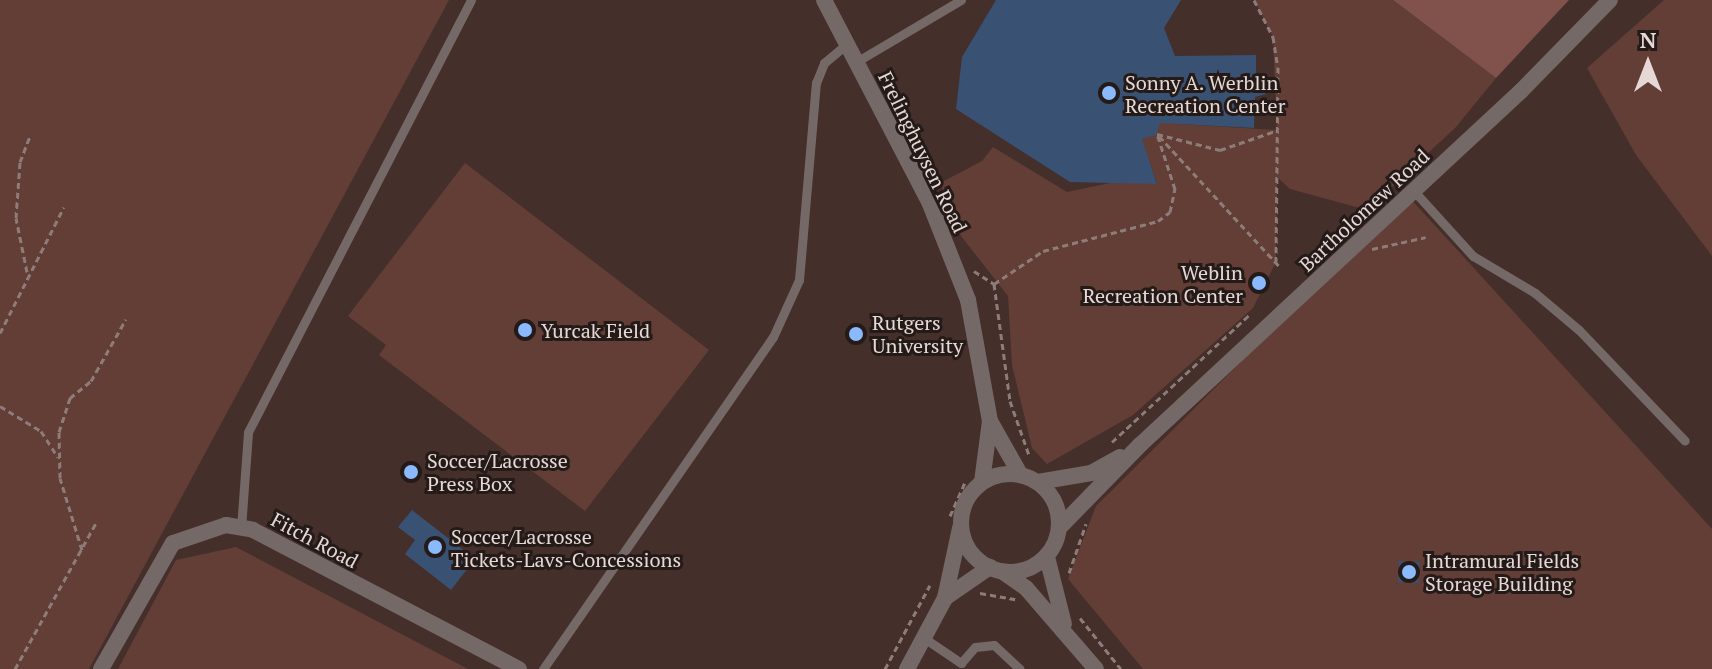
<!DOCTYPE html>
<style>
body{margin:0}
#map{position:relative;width:1712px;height:669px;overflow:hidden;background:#442f2b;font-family:"PT Serif",serif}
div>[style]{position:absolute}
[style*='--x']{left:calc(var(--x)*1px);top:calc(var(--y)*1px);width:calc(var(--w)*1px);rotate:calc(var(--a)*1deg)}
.green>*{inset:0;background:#633e37}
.forest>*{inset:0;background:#80524b}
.building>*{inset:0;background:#395172;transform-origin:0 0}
.path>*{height:3px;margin-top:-1.5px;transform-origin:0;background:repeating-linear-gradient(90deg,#8d7c78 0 6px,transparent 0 10px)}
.service>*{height:9px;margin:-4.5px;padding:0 4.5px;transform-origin:4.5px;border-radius:4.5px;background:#756967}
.minor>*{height:16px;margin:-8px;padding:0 8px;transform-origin:8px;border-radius:8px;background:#756967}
.minor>.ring{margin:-8px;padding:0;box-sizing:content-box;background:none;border:16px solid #756967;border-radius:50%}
.dots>*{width:22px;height:22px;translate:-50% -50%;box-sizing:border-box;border:4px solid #241a18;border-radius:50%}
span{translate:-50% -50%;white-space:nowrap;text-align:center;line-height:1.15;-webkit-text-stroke:6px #241a18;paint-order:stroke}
.poi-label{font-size:20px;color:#e6d8d5}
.left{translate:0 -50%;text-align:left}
.right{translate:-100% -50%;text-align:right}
.street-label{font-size:20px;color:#e6d8d5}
.north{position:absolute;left:1608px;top:24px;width:80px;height:80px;-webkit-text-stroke:6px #241a18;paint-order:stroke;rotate:0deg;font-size:22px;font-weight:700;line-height:32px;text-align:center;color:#e6d8d5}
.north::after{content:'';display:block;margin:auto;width:28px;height:36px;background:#e6d8d5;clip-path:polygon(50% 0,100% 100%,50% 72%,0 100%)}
</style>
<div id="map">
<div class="green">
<i style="clip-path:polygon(0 0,449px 0,89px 669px,0 669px)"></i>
<i style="clip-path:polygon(1254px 0,1393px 0,1496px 78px,1456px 127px,1367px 210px,1290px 189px,1277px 177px,1276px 262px,1253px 308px,1133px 415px,1047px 464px,1032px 448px,1012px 365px,1008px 296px,961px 236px,940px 183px,982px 161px,993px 147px,1067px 192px,1124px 180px,1157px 183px,1140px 135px,1165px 110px,1179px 124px,1277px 130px,1273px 37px)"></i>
<i style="clip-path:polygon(1664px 0,1712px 0,1712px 256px,1636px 155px,1587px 68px)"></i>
<i style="clip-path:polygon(465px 163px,709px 350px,585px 511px,379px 355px,386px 345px,348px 316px)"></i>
<i style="clip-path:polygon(1408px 196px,1712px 529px,1712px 669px,1143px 669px,1068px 579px,1096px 506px)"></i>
<i style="clip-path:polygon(236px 547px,468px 669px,118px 669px,176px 560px)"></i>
</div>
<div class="forest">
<i style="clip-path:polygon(1393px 0,1569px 0,1496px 78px)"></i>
</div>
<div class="building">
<i style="clip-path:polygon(996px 0,1181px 0,1164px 28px,1175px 56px,1256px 55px,1256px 84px,1266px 94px,1255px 97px,1254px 128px,1160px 123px,1156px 135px,1142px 139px,1157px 184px,1070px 182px,956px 109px,962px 57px)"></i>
<i style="clip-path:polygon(412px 510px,475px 559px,451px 590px,405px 554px,415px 540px,398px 527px)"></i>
<i style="left:1399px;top:561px;width:21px;height:21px;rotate:3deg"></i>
</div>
<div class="path">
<i style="--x:1254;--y:0;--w:42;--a:62.8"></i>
<i style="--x:1273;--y:37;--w:30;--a:81"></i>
<i style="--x:1278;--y:67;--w:195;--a:90.6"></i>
<i style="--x:1157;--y:134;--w:65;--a:14.3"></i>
<i style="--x:1220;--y:150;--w:61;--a:-19"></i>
<i style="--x:1159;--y:136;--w:177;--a:47.3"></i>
<i style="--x:1372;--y:249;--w:55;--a:-12.5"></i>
<i style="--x:974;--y:271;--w:24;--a:33"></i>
<i style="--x:994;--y:284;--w:118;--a:82.2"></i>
<i style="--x:1010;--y:401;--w:57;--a:70.6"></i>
<i style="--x:27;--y:272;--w:55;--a:-101.5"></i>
<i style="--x:16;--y:218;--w:56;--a:-85.9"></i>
<i style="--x:20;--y:162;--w:28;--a:-69"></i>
<i style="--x:994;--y:284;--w:59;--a:-34"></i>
<i style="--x:1043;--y:251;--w:119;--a:-14.6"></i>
<i style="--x:1158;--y:221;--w:15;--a:-37"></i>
<i style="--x:1170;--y:212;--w:24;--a:-78"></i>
<i style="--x:1175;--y:189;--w:58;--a:-108.1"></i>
<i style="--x:0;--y:333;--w:141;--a:-63.1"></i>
<i style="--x:0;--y:406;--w:48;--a:31.4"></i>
<i style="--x:41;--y:431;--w:31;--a:57"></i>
<i style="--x:1112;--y:442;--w:188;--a:-42.8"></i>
<i style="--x:950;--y:516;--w:39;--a:-66"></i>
<i style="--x:82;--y:550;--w:75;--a:-107"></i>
<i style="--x:60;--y:478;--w:46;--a:-91.2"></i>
<i style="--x:59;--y:432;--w:36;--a:-72"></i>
<i style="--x:70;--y:398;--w:27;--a:-39"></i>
<i style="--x:91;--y:381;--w:71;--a:-60.6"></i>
<i style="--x:1069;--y:573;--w:52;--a:-70.9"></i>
<i style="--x:980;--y:593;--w:36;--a:10"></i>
<i style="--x:1080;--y:618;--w:65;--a:51.2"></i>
<i style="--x:15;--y:669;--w:169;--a:-61"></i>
<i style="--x:885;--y:669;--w:95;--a:-61.8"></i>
</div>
<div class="service">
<i style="--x:856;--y:62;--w:122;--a:-30.6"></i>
<i style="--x:1414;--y:191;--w:88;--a:47.8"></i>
<i style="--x:1473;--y:256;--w:72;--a:30.8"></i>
<i style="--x:1535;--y:293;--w:57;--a:40.1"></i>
<i style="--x:1579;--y:330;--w:153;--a:46.3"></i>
<i style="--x:241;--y:528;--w:96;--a:-85.8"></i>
<i style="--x:248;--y:432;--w:486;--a:-62.7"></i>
<i style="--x:924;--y:638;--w:45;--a:34"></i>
<i style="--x:961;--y:663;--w:21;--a:-49"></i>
<i style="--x:975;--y:647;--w:19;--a:-6"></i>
<i style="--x:994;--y:645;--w:35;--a:43"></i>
<i style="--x:543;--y:669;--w:404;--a:-55.3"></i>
<i style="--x:773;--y:337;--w:63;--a:-65.5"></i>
<i style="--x:799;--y:280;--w:198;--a:-85.1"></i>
<i style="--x:816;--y:83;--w:22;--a:-68"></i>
<i style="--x:824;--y:63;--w:30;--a:-40"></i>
</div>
<div class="minor">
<i style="--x:824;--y:0;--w:230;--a:62.5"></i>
<i style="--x:930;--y:204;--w:103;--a:68.4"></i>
<i style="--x:968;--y:300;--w:123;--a:79.7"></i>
<i style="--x:990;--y:421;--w:62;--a:97.5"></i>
<i style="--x:990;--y:421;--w:61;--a:60.5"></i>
<i class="ring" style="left:961px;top:474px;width:82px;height:82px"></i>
<i style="--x:1038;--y:482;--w:54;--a:-9.6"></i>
<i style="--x:1091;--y:473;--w:33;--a:-29"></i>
<i style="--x:1060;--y:527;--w:115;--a:-45.7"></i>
<i style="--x:1140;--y:445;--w:520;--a:-42.9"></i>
<i style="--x:1521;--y:91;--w:127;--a:-45.6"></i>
<i style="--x:1047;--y:557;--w:69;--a:75.8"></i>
<i style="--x:1003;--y:572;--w:28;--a:35"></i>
<i style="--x:1026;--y:588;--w:107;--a:49.2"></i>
<i style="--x:945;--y:598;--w:55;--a:-34.6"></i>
<i style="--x:101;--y:669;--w:145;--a:-60.3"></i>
<i style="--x:173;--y:543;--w:56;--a:-18.8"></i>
<i style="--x:226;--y:525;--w:27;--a:10"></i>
<i style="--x:253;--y:530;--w:300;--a:27.6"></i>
<i style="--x:907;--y:669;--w:81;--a:-61.8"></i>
<i style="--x:945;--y:598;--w:72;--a:-77.9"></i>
</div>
<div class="dots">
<i style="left:1109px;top:93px;background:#8abafc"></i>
<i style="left:1259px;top:283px;background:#8abafc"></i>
<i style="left:525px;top:330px;background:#8abafc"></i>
<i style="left:856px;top:334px;background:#8abafc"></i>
<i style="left:411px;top:472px;background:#8abafc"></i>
<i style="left:435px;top:547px;background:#8abafc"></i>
<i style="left:1409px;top:572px;background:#8abafc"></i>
</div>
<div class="poi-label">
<span class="left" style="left:1125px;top:94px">Sonny A. Werblin<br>Recreation Center</span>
<span class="right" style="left:1243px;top:284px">Weblin<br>Recreation Center</span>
<span class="left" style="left:872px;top:334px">Rutgers<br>University</span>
<span class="left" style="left:541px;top:330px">Yurcak Field</span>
<span class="left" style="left:427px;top:472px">Soccer/Lacrosse<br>Press Box</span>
<span class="left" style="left:451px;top:548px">Soccer/Lacrosse<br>Tickets-Lavs-Concessions</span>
<span class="left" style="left:1425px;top:572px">Intramural Fields<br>Storage Building</span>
</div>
<div class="street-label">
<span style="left:923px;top:152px;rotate:64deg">Frelinghuysen Road</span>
<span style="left:1364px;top:210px;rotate:-43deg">Bartholomew Road</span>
<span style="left:315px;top:540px;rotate:28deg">Fitch Road</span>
</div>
<div class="north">N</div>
</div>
